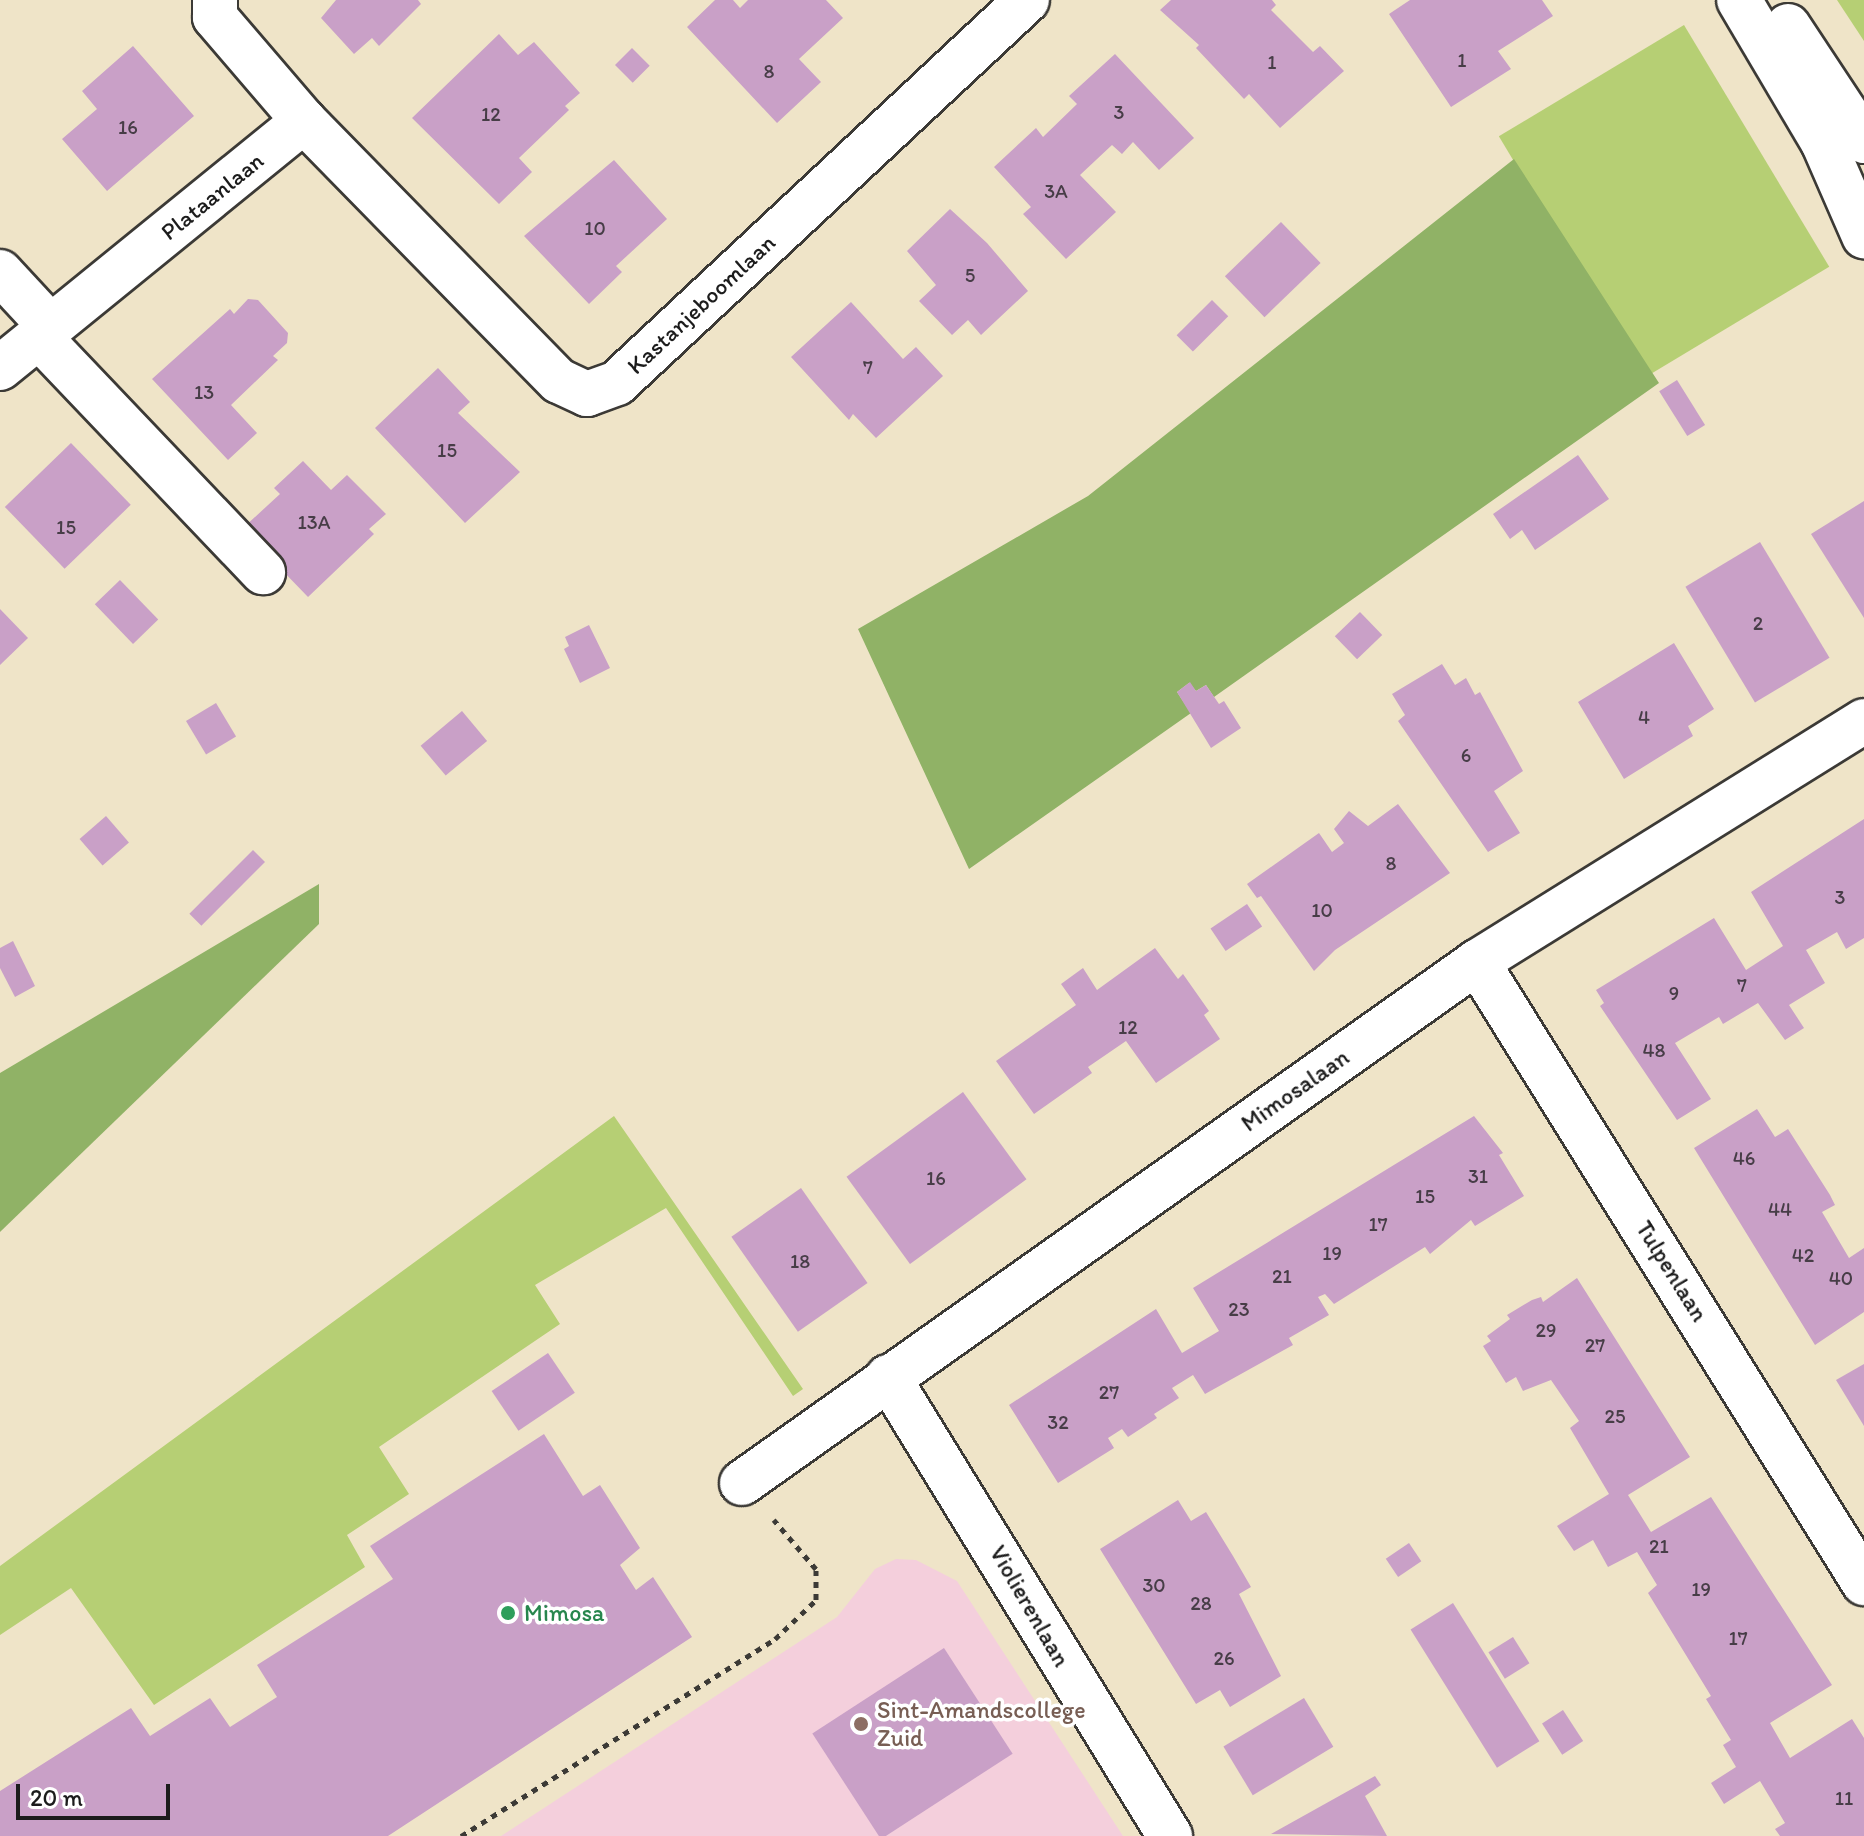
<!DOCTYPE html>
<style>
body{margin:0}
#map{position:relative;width:1864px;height:1836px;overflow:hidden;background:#efe4c8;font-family:Itim,sans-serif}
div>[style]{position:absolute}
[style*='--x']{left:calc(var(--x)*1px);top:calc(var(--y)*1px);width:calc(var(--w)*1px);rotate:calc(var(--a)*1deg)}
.built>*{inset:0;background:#f4cfdc}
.green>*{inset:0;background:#b6cf74;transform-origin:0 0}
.forest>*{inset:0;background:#90b266}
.building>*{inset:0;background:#c9a0c7;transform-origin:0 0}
.path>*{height:5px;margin-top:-2.5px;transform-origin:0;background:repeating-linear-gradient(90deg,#3c3a36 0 6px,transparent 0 12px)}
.roads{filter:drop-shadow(2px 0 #3c3a36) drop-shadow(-2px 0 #3c3a36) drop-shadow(0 2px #3c3a36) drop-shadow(0 -2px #3c3a36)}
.minor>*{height:44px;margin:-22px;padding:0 22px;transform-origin:22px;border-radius:22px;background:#fff}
.dots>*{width:22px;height:22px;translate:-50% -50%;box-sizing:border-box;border:4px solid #fff;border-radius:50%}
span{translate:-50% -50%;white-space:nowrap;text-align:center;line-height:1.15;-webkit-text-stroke:7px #fff;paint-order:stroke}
.number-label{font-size:20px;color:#473d47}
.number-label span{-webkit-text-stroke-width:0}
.street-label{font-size:24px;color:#1c1c1c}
.leisure-label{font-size:24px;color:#27864d}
.left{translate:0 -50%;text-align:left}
.education-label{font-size:24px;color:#785e54}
.scale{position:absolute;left:16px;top:1784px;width:154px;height:36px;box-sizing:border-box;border:4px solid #1c1c1c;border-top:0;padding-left:10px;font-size:24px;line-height:28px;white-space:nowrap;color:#1c1c1c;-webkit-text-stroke:6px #fff;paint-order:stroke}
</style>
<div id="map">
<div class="built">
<i style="clip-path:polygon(896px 1559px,916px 1560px,957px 1581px,1123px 1836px,501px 1836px,837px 1617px,875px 1569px)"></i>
</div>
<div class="green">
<i style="clip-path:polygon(1837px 0,1864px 0,1864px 41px)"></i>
<i style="left:1684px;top:25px;width:282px;height:216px;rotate:59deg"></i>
<i style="clip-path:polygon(614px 1116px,803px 1389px,793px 1396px,666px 1208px,535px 1285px,560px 1324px,379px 1447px,409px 1494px,347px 1535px,365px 1567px,154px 1705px,71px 1588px,0 1635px,0 1566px)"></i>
</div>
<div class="forest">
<i style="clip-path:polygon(1514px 159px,1659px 383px,1214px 697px,1206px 685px,1196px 691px,1189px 683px,1177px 692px,1191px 713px,969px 869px,858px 629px,1088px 496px)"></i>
<i style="clip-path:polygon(319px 884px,319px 924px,0 1232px,0 1073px)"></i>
</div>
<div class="building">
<i style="clip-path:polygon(336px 0,418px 0,421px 4px,379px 46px,372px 38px,354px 54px,321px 18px)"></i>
<i style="clip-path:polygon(715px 0,733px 0,740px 8px,748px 0,826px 0,843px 18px,799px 59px,821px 82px,777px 123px,687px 27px)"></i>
<i style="clip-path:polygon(1171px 0,1272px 0,1276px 5px,1271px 10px,1313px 52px,1320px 46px,1344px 71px,1280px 128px,1249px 94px,1244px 99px,1196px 48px,1199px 45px,1160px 10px)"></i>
<i style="clip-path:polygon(1410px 0,1542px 0,1553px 16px,1498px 51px,1511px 69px,1451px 107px,1389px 14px)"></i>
<i style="clip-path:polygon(499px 34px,518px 55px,534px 42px,580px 93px,565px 106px,569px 110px,519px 158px,532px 172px,499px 204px,412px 118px)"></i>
<i style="clip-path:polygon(133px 46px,194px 116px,107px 191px,62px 139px,97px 109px,82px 91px)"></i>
<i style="left:632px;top:48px;width:25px;height:24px;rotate:45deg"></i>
<i style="clip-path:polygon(1115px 54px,1194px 138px,1159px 170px,1133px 142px,1122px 154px,1112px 145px,1080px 175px,1116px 212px,1066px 259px,1023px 214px,1031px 207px,994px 167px,1036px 128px,1043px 137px,1077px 104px,1069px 96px)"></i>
<i style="clip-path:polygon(614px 160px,667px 219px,616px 266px,622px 272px,589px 304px,524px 236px)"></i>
<i style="clip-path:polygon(950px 209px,987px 243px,1028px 291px,981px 335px,968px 320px,952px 335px,919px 301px,936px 285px,907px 251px)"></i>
<i style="left:1281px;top:222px;width:57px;height:78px;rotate:46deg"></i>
<i style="clip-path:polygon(248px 299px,258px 300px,288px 333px,287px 343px,273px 356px,278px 360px,231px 405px,257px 433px,228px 460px,152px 379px,230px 309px,234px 314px)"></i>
<i style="left:1212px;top:300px;width:23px;height:50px;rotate:45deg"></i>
<i style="clip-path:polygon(851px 302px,903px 359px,916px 347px,943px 376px,876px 438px,853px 414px,849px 420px,791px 357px)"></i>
<i style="clip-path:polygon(438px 368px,470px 402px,458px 413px,520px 472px,465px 523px,375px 428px)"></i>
<i style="left:1677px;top:380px;width:53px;height:21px;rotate:58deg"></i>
<i style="left:71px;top:443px;width:86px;height:92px;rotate:46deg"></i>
<i style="clip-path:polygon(1578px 455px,1609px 499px,1535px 550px,1522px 530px,1510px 539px,1493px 514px)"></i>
<i style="clip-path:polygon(303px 461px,331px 490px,347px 475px,386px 514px,369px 529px,374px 534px,308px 597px,242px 529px,280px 494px,274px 488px)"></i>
<i style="clip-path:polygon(1864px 501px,1864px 618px,1811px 534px)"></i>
<i style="left:1760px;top:542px;width:135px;height:87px;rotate:59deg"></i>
<i style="left:120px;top:580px;width:55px;height:35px;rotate:46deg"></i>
<i style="clip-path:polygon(0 609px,28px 638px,0 665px)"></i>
<i style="left:1360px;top:612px;width:32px;height:35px;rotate:46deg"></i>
<i style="clip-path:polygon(589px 625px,610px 668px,580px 683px,564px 649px,569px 646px,565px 637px)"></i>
<i style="clip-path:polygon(1674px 643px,1714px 709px,1688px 726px,1693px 736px,1624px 779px,1578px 702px)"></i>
<i style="clip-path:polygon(1442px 664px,1455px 685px,1466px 678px,1475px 695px,1480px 692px,1523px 771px,1494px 791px,1520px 833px,1488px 852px,1398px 721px,1405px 715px,1392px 694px)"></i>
<i style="clip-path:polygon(1190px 682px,1196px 691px,1206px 685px,1219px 704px,1224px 701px,1241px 728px,1211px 748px,1177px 692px)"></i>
<i style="left:216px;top:703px;width:39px;height:35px;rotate:59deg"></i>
<i style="left:462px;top:711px;width:39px;height:54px;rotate:50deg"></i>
<i style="clip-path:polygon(1398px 804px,1450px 873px,1335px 950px,1314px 971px,1261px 896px,1257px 898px,1247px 884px,1319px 833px,1332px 852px,1344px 843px,1334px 829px,1349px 811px,1368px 826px)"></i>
<i style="left:106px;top:816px;width:35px;height:35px;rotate:49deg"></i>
<i style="clip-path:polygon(1864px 819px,1864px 938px,1846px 949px,1837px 932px,1806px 950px,1825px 983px,1789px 1005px,1804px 1028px,1785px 1040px,1758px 1003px,1723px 1024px,1719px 1017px,1675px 1043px,1711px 1099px,1677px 1120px,1600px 1006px,1604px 1003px,1596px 990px,1714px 918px,1746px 970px,1783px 946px,1751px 892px)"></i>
<i style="left:253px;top:850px;width:17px;height:90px;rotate:45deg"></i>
<i style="left:1247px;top:904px;width:27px;height:44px;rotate:56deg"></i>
<i style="clip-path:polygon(13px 941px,35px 986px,15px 997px,0 968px,0 948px)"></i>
<i style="clip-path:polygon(1155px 948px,1178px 979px,1183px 974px,1209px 1011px,1204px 1015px,1220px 1039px,1156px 1083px,1126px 1041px,1088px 1067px,1092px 1073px,1034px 1114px,996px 1061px,1076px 1005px,1061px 984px,1083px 968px,1097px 990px)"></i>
<i style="left:963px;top:1092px;width:108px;height:144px;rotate:54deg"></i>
<i style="clip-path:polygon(1757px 1109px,1775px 1137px,1788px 1129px,1830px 1195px,1835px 1205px,1822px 1212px,1849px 1258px,1864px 1248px,1864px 1312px,1815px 1345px,1694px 1148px)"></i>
<i style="clip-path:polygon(1474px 1116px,1503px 1153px,1499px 1155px,1524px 1196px,1475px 1226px,1471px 1220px,1430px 1254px,1425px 1247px,1334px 1304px,1325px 1294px,1318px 1297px,1329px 1315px,1289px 1338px,1293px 1345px,1205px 1394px,1193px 1375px,1172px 1388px,1179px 1398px,1154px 1414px,1157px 1418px,1128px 1437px,1122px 1429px,1108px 1438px,1114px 1448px,1058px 1483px,1009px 1405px,1156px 1309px,1182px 1353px,1219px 1331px,1193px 1288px)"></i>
<i style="left:801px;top:1188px;width:116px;height:85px;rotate:55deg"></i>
<i style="clip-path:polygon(1577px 1278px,1690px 1457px,1628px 1495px,1651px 1532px,1711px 1497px,1832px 1685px,1770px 1723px,1790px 1758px,1852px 1719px,1864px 1738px,1864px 1836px,1780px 1836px,1775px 1829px,1785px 1823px,1760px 1781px,1724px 1804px,1711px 1783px,1736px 1767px,1723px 1745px,1731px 1740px,1706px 1699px,1711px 1696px,1648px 1593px,1657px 1585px,1637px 1552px,1608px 1567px,1593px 1540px,1574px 1551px,1557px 1526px,1609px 1494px,1570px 1428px,1579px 1421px,1551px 1380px,1523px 1391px,1516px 1377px,1506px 1383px,1483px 1346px,1491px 1341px,1487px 1336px,1510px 1319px,1507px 1315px,1532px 1300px,1541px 1297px,1543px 1302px)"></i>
<i style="left:548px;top:1353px;width:48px;height:68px;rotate:56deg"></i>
<i style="clip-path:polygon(1864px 1364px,1864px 1426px,1836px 1380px)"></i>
<i style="clip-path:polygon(544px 1434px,583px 1496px,600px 1485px,640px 1548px,620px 1565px,636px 1590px,653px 1577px,692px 1637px,388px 1836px,0 1836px,0 1791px,131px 1708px,150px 1736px,210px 1698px,230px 1727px,277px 1697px,257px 1665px,393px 1579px,370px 1546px)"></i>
<i style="clip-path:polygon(1178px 1500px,1191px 1521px,1206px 1512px,1233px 1556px,1251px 1587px,1239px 1594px,1281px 1676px,1230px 1707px,1220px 1690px,1196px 1704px,1100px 1549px)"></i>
<i style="left:1409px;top:1543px;width:22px;height:28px;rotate:56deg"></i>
<i style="left:1453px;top:1603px;width:163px;height:50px;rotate:58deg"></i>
<i style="left:1513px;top:1637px;width:31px;height:29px;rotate:58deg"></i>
<i style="left:944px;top:1648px;width:126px;height:157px;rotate:57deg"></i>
<i style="left:1304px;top:1698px;width:57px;height:94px;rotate:59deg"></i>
<i style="left:1563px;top:1710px;width:37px;height:25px;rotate:57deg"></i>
<i style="clip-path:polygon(1375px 1776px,1381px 1785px,1365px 1796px,1387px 1836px,1271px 1834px)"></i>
</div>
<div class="path">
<i style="--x:461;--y:1836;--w:371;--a:-32.1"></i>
<i style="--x:775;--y:1639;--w:57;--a:-43.6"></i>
<i style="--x:816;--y:1600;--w:31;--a:-90"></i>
<i style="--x:816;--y:1569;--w:65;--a:-130.6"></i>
</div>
<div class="roads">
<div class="minor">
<i style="--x:1739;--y:0;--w:165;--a:59.4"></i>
<i style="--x:1823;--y:142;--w:103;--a:66.4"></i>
<i style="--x:1788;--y:26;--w:138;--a:56.5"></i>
<i style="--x:304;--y:121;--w:364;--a:45.6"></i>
<i style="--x:559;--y:381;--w:31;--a:25"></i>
<i style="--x:587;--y:394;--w:32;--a:-20"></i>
<i style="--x:617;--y:383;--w:561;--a:-43.05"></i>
<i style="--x:0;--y:272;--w:75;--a:47.2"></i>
<i style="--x:39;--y:337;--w:325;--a:46.4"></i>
<i style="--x:0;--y:368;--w:392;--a:-39.1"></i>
<i style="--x:304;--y:121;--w:137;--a:-130.6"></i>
<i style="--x:215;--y:17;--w:17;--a:-90"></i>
<i style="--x:1477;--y:962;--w:732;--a:58.07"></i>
<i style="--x:888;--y:1377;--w:539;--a:58.43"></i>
<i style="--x:742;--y:1483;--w:901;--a:-35.33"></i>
<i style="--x:1477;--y:962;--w:456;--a:-31.9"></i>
</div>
</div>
<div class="dots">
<i style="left:508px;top:1613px;background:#2e9e5b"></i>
<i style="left:861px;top:1724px;background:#8d6e63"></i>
</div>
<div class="number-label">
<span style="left:1462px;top:60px">1</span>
<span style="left:1272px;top:62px">1</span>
<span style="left:769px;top:71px">8</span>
<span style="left:1119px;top:112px">3</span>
<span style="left:491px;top:114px">12</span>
<span style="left:128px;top:127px">16</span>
<span style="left:1056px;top:191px">3A</span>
<span style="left:595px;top:228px">10</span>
<span style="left:970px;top:275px">5</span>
<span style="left:868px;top:367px">7</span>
<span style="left:204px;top:392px">13</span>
<span style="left:447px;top:450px">15</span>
<span style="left:314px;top:522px">13A</span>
<span style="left:66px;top:527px">15</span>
<span style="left:1758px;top:623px">2</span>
<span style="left:1644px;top:717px">4</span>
<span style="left:1466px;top:755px">6</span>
<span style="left:1391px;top:863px">8</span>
<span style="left:1840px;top:897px">3</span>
<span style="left:1322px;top:910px">10</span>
<span style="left:1742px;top:985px">7</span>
<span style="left:1674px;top:993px">9</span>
<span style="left:1128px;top:1027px">12</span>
<span style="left:1654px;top:1050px">48</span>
<span style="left:1744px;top:1158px">46</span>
<span style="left:1478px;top:1176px">31</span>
<span style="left:936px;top:1178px">16</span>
<span style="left:1425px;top:1196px">15</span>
<span style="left:1780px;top:1209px">44</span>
<span style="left:1378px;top:1224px">17</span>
<span style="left:1332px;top:1253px">19</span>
<span style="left:1803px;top:1255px">42</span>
<span style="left:800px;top:1261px">18</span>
<span style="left:1282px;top:1276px">21</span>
<span style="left:1841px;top:1278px">40</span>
<span style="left:1239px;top:1309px">23</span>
<span style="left:1546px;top:1330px">29</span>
<span style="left:1595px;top:1345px">27</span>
<span style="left:1109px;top:1392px">27</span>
<span style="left:1615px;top:1416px">25</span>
<span style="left:1058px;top:1422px">32</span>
<span style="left:1659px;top:1546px">21</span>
<span style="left:1154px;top:1585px">30</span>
<span style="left:1701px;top:1589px">19</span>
<span style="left:1201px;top:1603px">28</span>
<span style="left:1738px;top:1638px">17</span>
<span style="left:1224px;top:1658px">26</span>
<span style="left:1844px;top:1798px">11</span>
</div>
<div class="street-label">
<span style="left:212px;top:196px;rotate:-39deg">Plataanlaan</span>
<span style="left:701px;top:304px;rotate:-43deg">Kastanjeboomlaan</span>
<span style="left:1295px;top:1090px;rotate:-35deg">Mimosalaan</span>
<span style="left:1672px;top:1271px;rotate:58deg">Tulpenlaan</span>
<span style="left:1030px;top:1606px;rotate:60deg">Violierenlaan</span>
</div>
<div class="leisure-label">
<span class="left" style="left:524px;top:1613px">Mimosa</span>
</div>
<div class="education-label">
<span class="left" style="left:877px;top:1724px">Sint-Amandscollege<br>Zuid</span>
</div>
<div class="scale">20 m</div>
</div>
